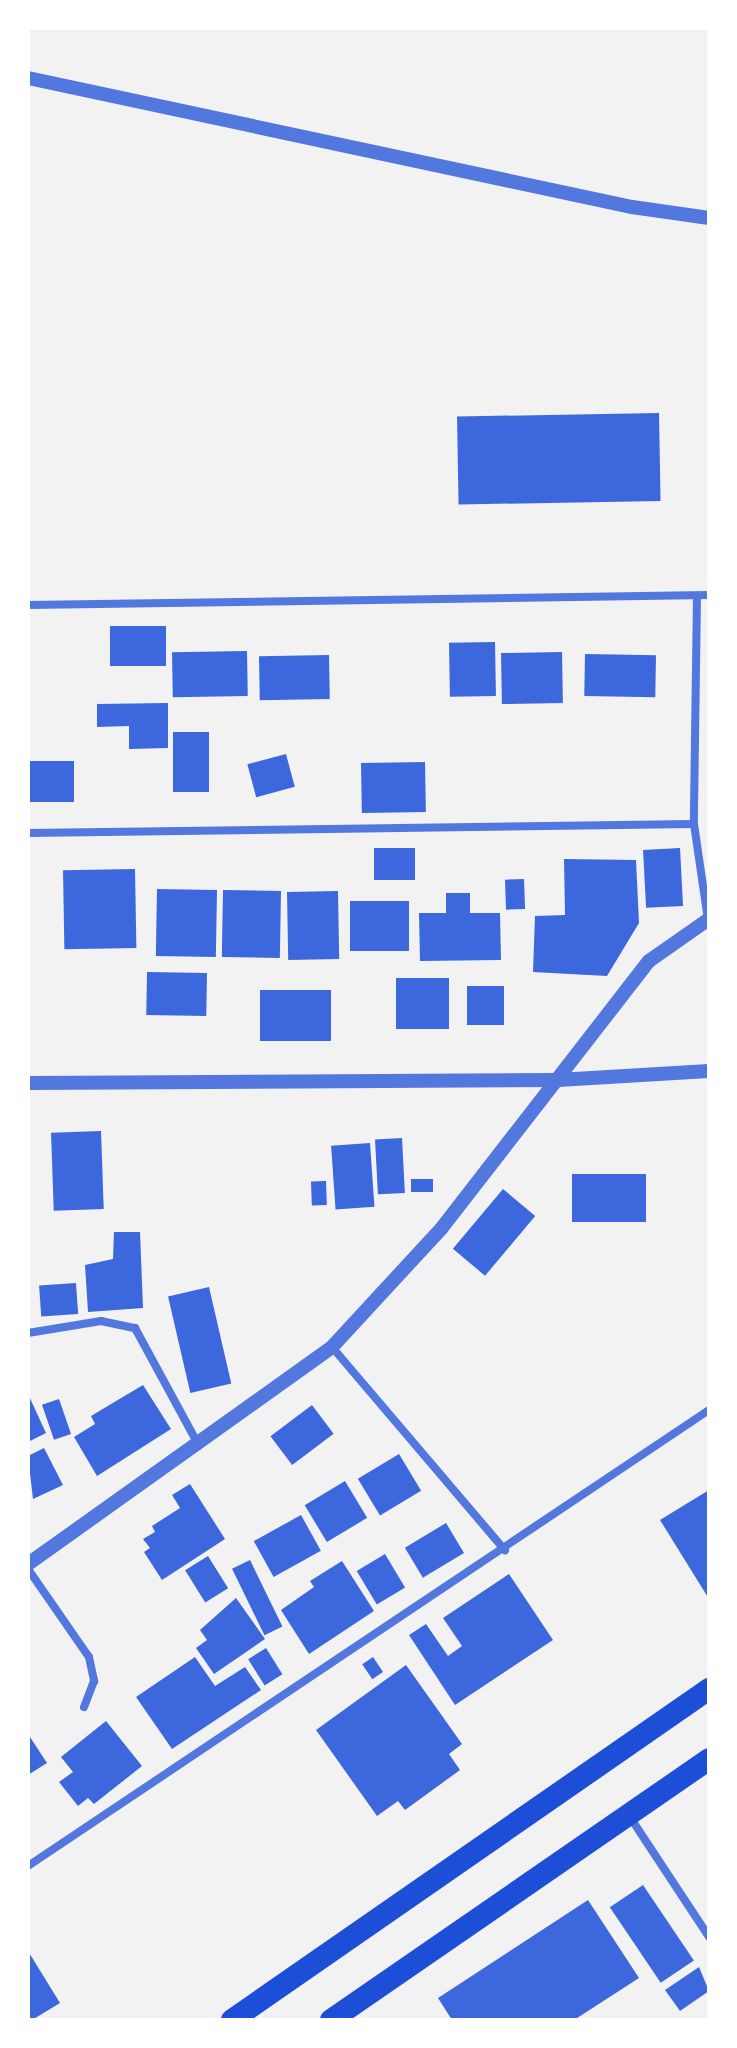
<!DOCTYPE html>
<style>
body{margin:0}
#map{position:relative;width:737px;height:2048px;overflow:hidden;background:#f2f2f2;font-family:"Noto Sans",sans-serif}
div>[style]{position:absolute}
[style*='--x']{left:calc(var(--x)*1px);top:calc(var(--y)*1px);width:calc(var(--w)*1px);rotate:calc(var(--a)*1deg)}
.building>*{inset:0;background:#3d67dc;transform-origin:0 0}
.minor>*{height:8px;margin:-4px;padding:0 4px;transform-origin:4px;border-radius:4px;background:#5277de}
.tertiary>*{height:14px;margin:-7px;padding:0 7px;transform-origin:7px;border-radius:7px;background:#5277de}
.trunk>*{height:22px;margin:-11px;padding:0 11px;transform-origin:11px;border-radius:11px;background:#1d4ed8}
span{translate:-50% -50%;white-space:nowrap;text-align:center;line-height:1.15;-webkit-text-stroke:6px #fff;paint-order:stroke}
.frame{position:absolute;inset:0;border:30px solid #fff;pointer-events:none}
</style>
<div id="map">
<div class="building">
<i style="left:659px;top:413px;width:88px;height:202px;rotate:89deg"></i>
<i style="left:166px;top:626px;width:40px;height:56px;rotate:90deg"></i>
<i style="left:495px;top:642px;width:54px;height:46px;rotate:89deg"></i>
<i style="left:247px;top:651px;width:45px;height:75px;rotate:89deg"></i>
<i style="left:562px;top:652px;width:51px;height:61px;rotate:89deg"></i>
<i style="left:585px;top:654px;width:71px;height:42px;rotate:1deg"></i>
<i style="left:329px;top:655px;width:44px;height:70px;rotate:89deg"></i>
<i style="clip-path:polygon(168px 703px,168px 748px,129px 749px,129px 726px,97px 727px,97px 704px)"></i>
<i style="left:173px;top:732px;width:36px;height:60px"></i>
<i style="left:286px;top:754px;width:34px;height:40px;rotate:75deg"></i>
<i style="left:28px;top:761px;width:46px;height:41px"></i>
<i style="left:425px;top:762px;width:50px;height:64px;rotate:89deg"></i>
<i style="left:374px;top:848px;width:41px;height:32px"></i>
<i style="left:680px;top:848px;width:58px;height:37px;rotate:87deg"></i>
<i style="clip-path:polygon(564px 859px,636px 860px,639px 923px,607px 976px,533px 972px,535px 916px,565px 915px)"></i>
<i style="left:135px;top:869px;width:79px;height:72px;rotate:89deg"></i>
<i style="left:524px;top:879px;width:30px;height:19px;rotate:88deg"></i>
<i style="left:157px;top:889px;width:60px;height:67px;rotate:1deg"></i>
<i style="left:223px;top:890px;width:58px;height:67px;rotate:1deg"></i>
<i style="left:338px;top:891px;width:68px;height:51px;rotate:89deg"></i>
<i style="clip-path:polygon(446px 893px,470px 893px,470px 913px,500px 913px,501px 960px,420px 961px,419px 913px,446px 913px)"></i>
<i style="left:350px;top:901px;width:59px;height:50px"></i>
<i style="left:147px;top:972px;width:60px;height:43px;rotate:1deg"></i>
<i style="left:396px;top:978px;width:53px;height:51px"></i>
<i style="left:467px;top:986px;width:37px;height:39px"></i>
<i style="left:260px;top:990px;width:71px;height:51px"></i>
<i style="left:101px;top:1131px;width:78px;height:50px;rotate:88deg"></i>
<i style="left:402px;top:1138px;width:55px;height:27px;rotate:87deg"></i>
<i style="left:370px;top:1143px;width:64px;height:39px;rotate:86deg"></i>
<i style="left:572px;top:1174px;width:74px;height:48px"></i>
<i style="left:433px;top:1179px;width:13px;height:22px;rotate:90deg"></i>
<i style="left:326px;top:1181px;width:24px;height:15px;rotate:88deg"></i>
<i style="left:503px;top:1189px;width:42px;height:78px;rotate:40deg"></i>
<i style="clip-path:polygon(114px 1232px,140px 1232px,143px 1308px,88px 1312px,85px 1265px,113px 1259px)"></i>
<i style="left:76px;top:1283px;width:31px;height:37px;rotate:86deg"></i>
<i style="left:209px;top:1287px;width:99px;height:42px;rotate:77deg"></i>
<i style="clip-path:polygon(143px 1385px,171px 1429px,97px 1476px,74px 1437px,95px 1424px,91px 1416px)"></i>
<i style="clip-path:polygon(28px 1394px,46px 1433px,28px 1442px)"></i>
<i style="left:59px;top:1399px;width:37px;height:18px;rotate:71deg"></i>
<i style="left:312px;top:1405px;width:36px;height:52px;rotate:53deg"></i>
<i style="clip-path:polygon(44px 1448px,63px 1485px,33px 1499px,28px 1456px)"></i>
<i style="left:399px;top:1454px;width:43px;height:48px;rotate:59deg"></i>
<i style="left:345px;top:1481px;width:43px;height:47px;rotate:59deg"></i>
<i style="clip-path:polygon(190px 1484px,225px 1539px,162px 1580px,144px 1552px,150px 1548px,143px 1539px,155px 1532px,152px 1526px,180px 1508px,172px 1495px)"></i>
<i style="clip-path:polygon(709px 1490px,709px 1599px,660px 1520px)"></i>
<i style="left:301px;top:1515px;width:41px;height:54px;rotate:61deg"></i>
<i style="left:446px;top:1523px;width:35px;height:48px;rotate:59deg"></i>
<i style="left:385px;top:1554px;width:39px;height:33px;rotate:59deg"></i>
<i style="left:208px;top:1556px;width:38px;height:27px;rotate:58deg"></i>
<i style="left:250px;top:1560px;width:74px;height:20px;rotate:64deg"></i>
<i style="clip-path:polygon(342px 1561px,374px 1611px,309px 1654px,281px 1610px,314px 1587px,310px 1581px)"></i>
<i style="clip-path:polygon(509px 1574px,553px 1640px,455px 1705px,409px 1635px,426px 1624px,448px 1656px,462px 1646px,443px 1618px)"></i>
<i style="clip-path:polygon(236px 1598px,265px 1639px,214px 1674px,196px 1648px,207px 1640px,200px 1630px)"></i>
<i style="left:266px;top:1648px;width:31px;height:21px;rotate:58deg"></i>
<i style="clip-path:polygon(195px 1657px,215px 1686px,245px 1667px,261px 1690px,172px 1749px,136px 1697px)"></i>
<i style="left:373px;top:1657px;width:18px;height:13px;rotate:56deg"></i>
<i style="clip-path:polygon(406px 1665px,462px 1744px,449px 1754px,460px 1770px,405px 1810px,398px 1801px,377px 1816px,316px 1730px)"></i>
<i style="clip-path:polygon(106px 1721px,142px 1766px,94px 1804px,88px 1798px,78px 1806px,59px 1782px,73px 1772px,61px 1757px)"></i>
<i style="clip-path:polygon(28px 1734px,47px 1763px,28px 1775px)"></i>
<i style="left:643px;top:1885px;width:91px;height:40px;rotate:56deg"></i>
<i style="clip-path:polygon(588px 1900px,639px 1978px,574px 2020px,452px 2020px,438px 1998px)"></i>
<i style="clip-path:polygon(28px 1951px,60px 2003px,32px 2020px,28px 2020px)"></i>
<i style="clip-path:polygon(699px 1967px,709px 1991px,680px 2011px,665px 1990px)"></i>
</div>
<div class="minor">
<i style="--x:697;--y:596;--w:228;--a:90.8"></i>
<i style="--x:694;--y:824;--w:97;--a:81.7"></i>
<i style="--x:28;--y:605;--w:681;--a:-0.84"></i>
<i style="--x:28;--y:833;--w:666;--a:-0.77"></i>
<i style="--x:28;--y:1333;--w:74;--a:-9.3"></i>
<i style="--x:101;--y:1321;--w:35;--a:12"></i>
<i style="--x:135;--y:1328;--w:134;--a:61.5"></i>
<i style="--x:332;--y:1347;--w:267;--a:49.6"></i>
<i style="--x:28;--y:1569;--w:107;--a:55.3"></i>
<i style="--x:89;--y:1657;--w:25;--a:78"></i>
<i style="--x:94;--y:1681;--w:28;--a:111"></i>
<i style="--x:630;--y:1817;--w:144;--a:56.6"></i>
<i style="--x:28;--y:1866;--w:820;--a:-33.81"></i>
</div>
<div class="tertiary">
<i style="--x:28;--y:78;--w:618;--a:12.06"></i>
<i style="--x:632;--y:207;--w:78;--a:8.1"></i>
<i style="--x:28;--y:1083;--w:530;--a:-0.32"></i>
<i style="--x:558;--y:1080;--w:151;--a:-3.4"></i>
<i style="--x:28;--y:1564;--w:374;--a:-35.5"></i>
<i style="--x:332;--y:1347;--w:161;--a:-47.3"></i>
<i style="--x:441;--y:1229;--w:339;--a:-52.2"></i>
<i style="--x:649;--y:961;--w:73;--a:-35"></i>
</div>
<div class="trunk">
<i style="--x:232;--y:2020;--w:581;--a:-34.76"></i>
<i style="--x:331;--y:2020;--w:459;--a:-34.6"></i>
</div>
<div class="frame"></div>
</div>
